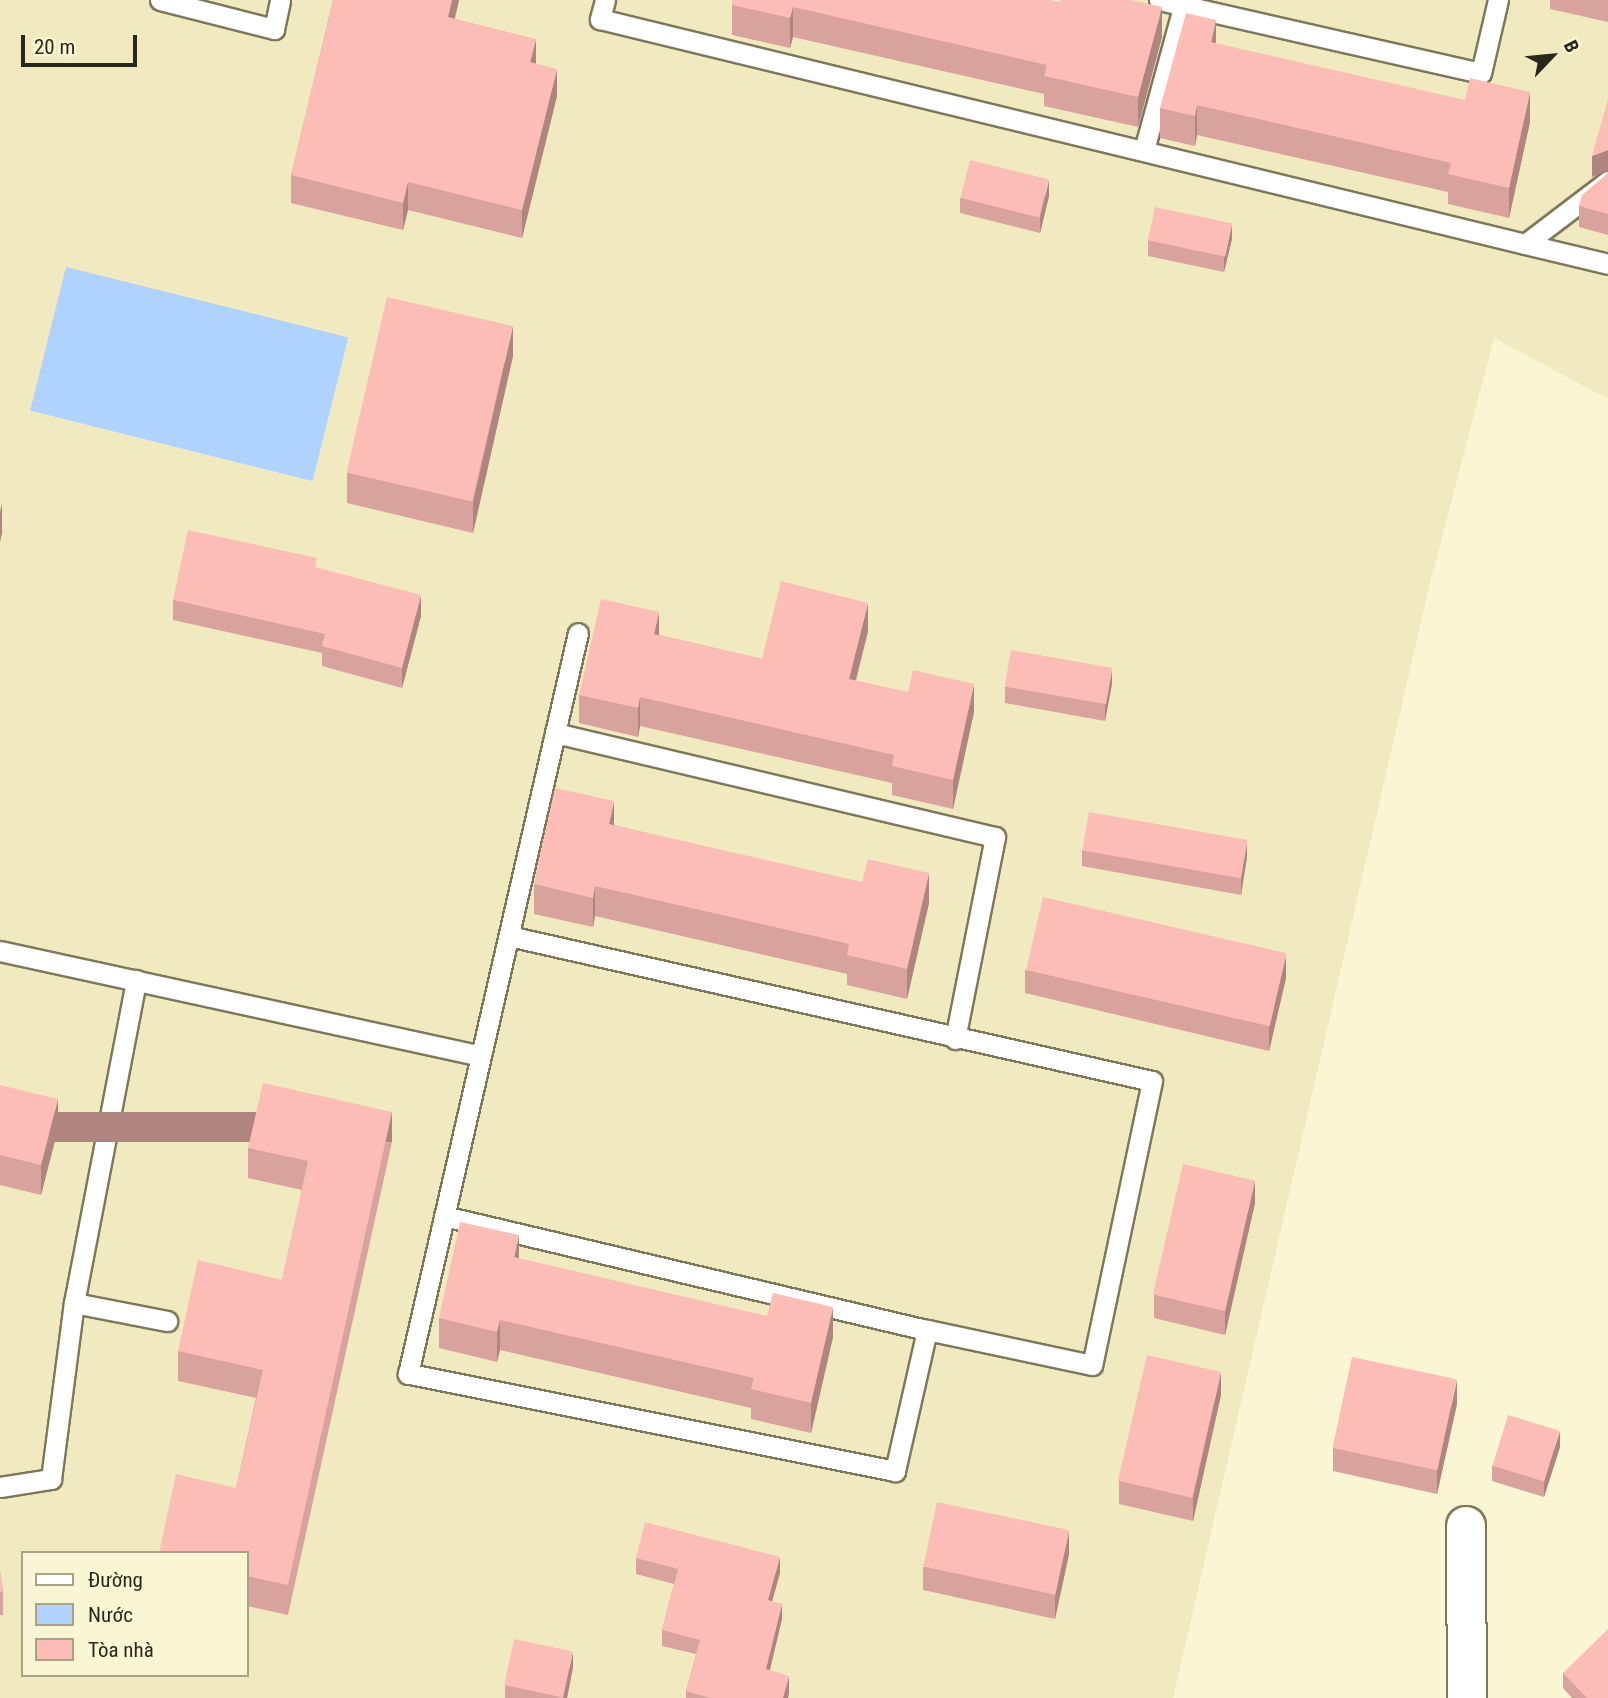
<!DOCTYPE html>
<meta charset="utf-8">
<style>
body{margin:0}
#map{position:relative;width:1608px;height:1698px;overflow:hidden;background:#faf5d2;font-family:"Roboto Condensed",sans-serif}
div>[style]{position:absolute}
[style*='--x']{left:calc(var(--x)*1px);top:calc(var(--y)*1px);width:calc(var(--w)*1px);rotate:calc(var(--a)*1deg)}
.built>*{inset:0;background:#f1eac1}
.water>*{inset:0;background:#b0d2fe;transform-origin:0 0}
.roads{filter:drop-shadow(2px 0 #7d7859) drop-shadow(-2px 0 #7d7859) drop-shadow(0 2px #7d7859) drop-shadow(0 -2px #7d7859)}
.lane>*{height:19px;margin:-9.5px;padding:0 9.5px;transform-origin:9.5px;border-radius:9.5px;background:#fff}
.street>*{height:38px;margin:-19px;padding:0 19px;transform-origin:19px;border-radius:19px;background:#fff}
.wall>*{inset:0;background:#d8a39d}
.shaded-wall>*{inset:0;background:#b0847f;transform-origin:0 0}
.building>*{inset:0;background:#fbbdb6;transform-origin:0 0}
span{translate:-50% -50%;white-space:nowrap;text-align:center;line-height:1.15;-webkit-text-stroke:7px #faf5d2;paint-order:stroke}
.legend{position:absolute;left:21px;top:1551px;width:228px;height:126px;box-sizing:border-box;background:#faf5d2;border:2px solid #a7a389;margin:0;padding:9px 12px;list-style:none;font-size:21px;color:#2a281b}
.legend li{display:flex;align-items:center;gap:14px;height:35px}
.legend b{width:35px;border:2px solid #a7a389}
.north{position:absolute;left:1517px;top:21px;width:70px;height:70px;-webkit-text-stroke:5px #faf5d2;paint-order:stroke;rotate:64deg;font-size:19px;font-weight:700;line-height:28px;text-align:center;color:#2a281b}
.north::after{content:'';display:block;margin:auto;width:24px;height:32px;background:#2a281b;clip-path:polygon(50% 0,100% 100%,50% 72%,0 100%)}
.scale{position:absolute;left:21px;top:35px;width:116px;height:32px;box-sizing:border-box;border:4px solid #2a281b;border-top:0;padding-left:9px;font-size:21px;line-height:24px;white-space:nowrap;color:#2a281b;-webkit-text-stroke:5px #faf5d2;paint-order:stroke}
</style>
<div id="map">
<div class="built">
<i style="clip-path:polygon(evenodd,0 0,1608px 0,1608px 399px,1494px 338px,1429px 587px,1173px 1698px,0 1698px,0 0,23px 1553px,247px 1553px,247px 1675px,23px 1675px,23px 1553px)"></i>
</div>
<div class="water">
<i style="left:66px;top:267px;width:291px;height:148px;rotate:14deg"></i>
</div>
<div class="roads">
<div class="lane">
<i style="--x:160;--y:0;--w:118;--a:14.3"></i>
<i style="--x:274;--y:29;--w:30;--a:-78"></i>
<i style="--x:605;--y:0;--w:20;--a:105"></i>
<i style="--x:600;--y:19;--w:952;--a:13.67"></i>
<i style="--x:1525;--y:244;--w:104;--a:-37.2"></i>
<i style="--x:1159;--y:0;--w:330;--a:12.8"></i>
<i style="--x:1481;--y:73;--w:75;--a:-76.9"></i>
<i style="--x:1144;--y:150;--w:156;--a:-74.7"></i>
<i style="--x:1525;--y:244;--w:85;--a:13.5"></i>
<i style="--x:555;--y:733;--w:452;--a:13.3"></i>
<i style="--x:995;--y:837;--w:206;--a:101.2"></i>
<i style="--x:509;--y:936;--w:659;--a:12.71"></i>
<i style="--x:1152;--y:1081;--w:290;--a:101.9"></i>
<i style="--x:1092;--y:1365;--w:169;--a:-168"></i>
<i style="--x:927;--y:1330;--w:145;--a:102.8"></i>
<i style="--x:895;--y:1471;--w:497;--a:-168.7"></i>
<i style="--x:408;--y:1374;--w:760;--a:-77.08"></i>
<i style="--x:0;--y:951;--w:491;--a:12.3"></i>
<i style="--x:444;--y:1216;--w:496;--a:13.3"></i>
<i style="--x:74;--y:1303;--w:95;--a:11"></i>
<i style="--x:0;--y:1487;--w:52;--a:-8.9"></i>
<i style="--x:51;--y:1479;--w:177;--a:-82.6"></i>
<i style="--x:74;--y:1303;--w:329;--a:-79.1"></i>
</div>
<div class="street">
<i style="--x:1466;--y:1526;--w:172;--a:89.7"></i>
</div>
</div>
<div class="wall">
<i style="clip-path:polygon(333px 0,459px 0,455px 19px,536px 64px,557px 96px,522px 238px,408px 210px,403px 230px,291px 203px,291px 175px)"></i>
<i style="clip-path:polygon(733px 0,1162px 37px,1138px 127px,1044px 106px,1044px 94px,793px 37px,790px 48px,732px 35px,732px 5px)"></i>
<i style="clip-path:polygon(1550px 0,1608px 0,1608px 22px,1550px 9px)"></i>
<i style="clip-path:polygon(1216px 44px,1530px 122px,1509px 218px,1448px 204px,1448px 192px,1197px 135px,1195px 146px,1160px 138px,1160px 108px)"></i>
<i style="clip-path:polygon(1608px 173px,1608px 235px,1579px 227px,1579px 206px)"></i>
<i style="clip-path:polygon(1049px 196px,1040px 233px,960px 213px,960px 198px)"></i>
<i style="clip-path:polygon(1232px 239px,1224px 272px,1148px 256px,1148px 240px)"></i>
<i style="clip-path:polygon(513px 356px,473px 533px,347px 503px,347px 473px)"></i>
<i style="clip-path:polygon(317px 568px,421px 616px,402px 688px,322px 666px,322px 653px,173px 620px,173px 600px)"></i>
<i style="clip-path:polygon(868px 631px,856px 681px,974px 712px,953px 809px,892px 795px,892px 783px,640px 726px,638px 737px,579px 723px,579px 695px,659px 635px,762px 659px)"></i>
<i style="clip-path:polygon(1112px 684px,1105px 721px,1005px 703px,1005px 687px)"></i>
<i style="clip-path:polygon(614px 825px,929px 903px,907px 999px,847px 985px,847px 974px,595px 916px,593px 927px,534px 914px,534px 884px)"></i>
<i style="clip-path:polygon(1082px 850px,1247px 857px,1241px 895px,1082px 866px)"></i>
<i style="clip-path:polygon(1025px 970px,1286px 978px,1269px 1051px,1025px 993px)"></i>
<i style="clip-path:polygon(0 1085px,58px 1129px,41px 1195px,0 1185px)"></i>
<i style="clip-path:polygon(392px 1142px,288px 1615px,247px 1606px,247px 1553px,236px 1488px,256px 1398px,178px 1381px,178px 1351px,282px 1280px,302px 1190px,248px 1178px,248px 1148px)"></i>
<i style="clip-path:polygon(1255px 1203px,1225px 1335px,1154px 1318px,1154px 1295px)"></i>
<i style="clip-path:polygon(519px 1259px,833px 1337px,811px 1433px,751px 1419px,751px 1408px,500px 1350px,497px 1362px,439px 1348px,439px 1318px)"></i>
<i style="clip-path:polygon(1221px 1395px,1193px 1521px,1119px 1504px,1119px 1481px)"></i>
<i style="clip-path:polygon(1457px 1404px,1437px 1494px,1333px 1471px,1333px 1448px)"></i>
<i style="clip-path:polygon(1560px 1447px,1544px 1497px,1492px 1481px,1492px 1466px)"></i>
<i style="clip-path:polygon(1069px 1554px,1055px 1619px,923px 1590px,923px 1567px)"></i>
<i style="clip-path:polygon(636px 1558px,780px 1573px,772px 1601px,782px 1619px,770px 1670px,789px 1692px,788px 1698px,686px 1698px,686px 1691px,696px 1654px,662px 1646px,662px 1630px,674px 1584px,636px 1574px)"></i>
<i style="clip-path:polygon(0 1571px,3px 1591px,3px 1615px,0 1615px)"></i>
<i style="clip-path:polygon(573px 1667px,567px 1698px,505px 1698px,505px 1685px)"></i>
<i style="clip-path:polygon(1563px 1673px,1608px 1698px,1572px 1698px,1563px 1688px)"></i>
</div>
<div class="shaded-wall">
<i style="clip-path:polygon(452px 0,459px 0,448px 45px,448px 17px)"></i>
<i style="clip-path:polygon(793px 7px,793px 37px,790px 48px,790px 18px)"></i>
<i style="clip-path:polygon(1162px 7px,1162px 37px,1138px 127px,1138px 97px)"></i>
<i style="clip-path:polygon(1216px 20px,1216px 50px,1211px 42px)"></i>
<i style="clip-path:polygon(536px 39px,536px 66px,530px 62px)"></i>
<i style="clip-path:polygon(557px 69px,557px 96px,522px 238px,522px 210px)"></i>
<i style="clip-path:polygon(1530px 92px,1530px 122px,1509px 218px,1509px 188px)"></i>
<i style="clip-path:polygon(1197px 105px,1197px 135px,1195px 146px,1195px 116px)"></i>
<i style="clip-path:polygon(1608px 150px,1608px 171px,1592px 177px,1592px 156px)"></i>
<i style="clip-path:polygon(1049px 180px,1049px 196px,1040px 233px,1040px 218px)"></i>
<i style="clip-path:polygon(408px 182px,408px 210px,403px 230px,403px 203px)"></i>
<i style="clip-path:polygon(1232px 223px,1232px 239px,1224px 272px,1224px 257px)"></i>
<i style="clip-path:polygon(513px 326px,513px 356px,473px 533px,473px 503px)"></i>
<i style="clip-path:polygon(2px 503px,2px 533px,0 542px,0 512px)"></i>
<i style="clip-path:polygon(421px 595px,421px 616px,402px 688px,402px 668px)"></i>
<i style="clip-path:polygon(868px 603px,868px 631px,849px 707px,849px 679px)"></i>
<i style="clip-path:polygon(659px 612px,659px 641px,654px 634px)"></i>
<i style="clip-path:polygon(1112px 668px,1112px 684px,1105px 721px,1105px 705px)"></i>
<i style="clip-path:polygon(974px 684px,974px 712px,953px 809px,953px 780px)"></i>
<i style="clip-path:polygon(640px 697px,640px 726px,638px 737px,638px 708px)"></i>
<i style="clip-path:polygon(614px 801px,614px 831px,609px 824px)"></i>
<i style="clip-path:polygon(1247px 841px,1247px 857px,1241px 895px,1241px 880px)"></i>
<i style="clip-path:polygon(929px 873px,929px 903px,907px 999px,907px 969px)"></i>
<i style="clip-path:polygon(595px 886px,595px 916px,593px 927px,593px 898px)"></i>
<i style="clip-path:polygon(1286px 955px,1286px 978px,1269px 1051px,1269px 1027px)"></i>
<i style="clip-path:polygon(58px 1099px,58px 1129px,41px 1195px,41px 1165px)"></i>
<i style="left:392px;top:1112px;width:30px;height:484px;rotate:90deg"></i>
<i style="clip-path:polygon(1255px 1180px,1255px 1203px,1225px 1335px,1225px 1312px)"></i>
<i style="clip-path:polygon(519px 1235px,519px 1265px,514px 1257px)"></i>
<i style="clip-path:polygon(833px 1307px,833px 1337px,811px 1433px,811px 1403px)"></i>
<i style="clip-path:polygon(500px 1320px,500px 1350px,497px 1362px,497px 1332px)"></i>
<i style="clip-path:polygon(1221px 1372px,1221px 1395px,1193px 1521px,1193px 1498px)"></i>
<i style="clip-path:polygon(1457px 1380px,1457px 1404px,1437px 1494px,1437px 1471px)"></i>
<i style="clip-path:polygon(1560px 1431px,1560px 1447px,1544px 1497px,1544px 1482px)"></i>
<i style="clip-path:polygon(1069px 1531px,1069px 1554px,1055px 1619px,1055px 1596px)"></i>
<i style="clip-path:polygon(780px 1557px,780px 1573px,768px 1616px,768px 1600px)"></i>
<i style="clip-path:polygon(782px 1604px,782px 1619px,766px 1685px,766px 1669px)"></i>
<i style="clip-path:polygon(573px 1652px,573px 1667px,567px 1698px,563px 1698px)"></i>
<i style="clip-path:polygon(789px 1676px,789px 1692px,788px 1698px,783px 1698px)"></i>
</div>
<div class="building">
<i style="clip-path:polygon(333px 0,452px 0,448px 17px,536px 39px,530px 62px,557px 69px,522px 210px,408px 182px,403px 203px,291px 175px)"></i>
<i style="clip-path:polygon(733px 0,1050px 0,1060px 2px,1061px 0,1131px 0,1162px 7px,1138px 97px,1044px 76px,1047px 65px,793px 7px,790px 18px,732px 5px)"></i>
<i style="clip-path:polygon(1186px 13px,1216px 20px,1211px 42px,1465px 100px,1470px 78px,1530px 92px,1509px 188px,1448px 174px,1451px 163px,1197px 105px,1195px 116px,1160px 108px)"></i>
<i style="clip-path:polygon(1608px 99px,1608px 150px,1592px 156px)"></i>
<i style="left:970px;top:160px;width:81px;height:39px;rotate:14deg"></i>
<i style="clip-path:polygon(1608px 173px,1608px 214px,1579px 206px,1582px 195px)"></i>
<i style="left:1155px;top:207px;width:79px;height:34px;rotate:12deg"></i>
<i style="left:387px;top:297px;width:129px;height:180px;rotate:13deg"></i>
<i style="clip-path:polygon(188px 530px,317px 558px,315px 567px,421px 595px,402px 668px,322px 646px,325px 634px,173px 600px)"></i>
<i style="clip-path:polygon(781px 581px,868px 603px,849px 679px,908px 692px,913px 670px,974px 684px,953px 780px,892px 766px,894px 755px,640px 697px,638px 708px,579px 695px,601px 599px,659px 612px,654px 634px,762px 659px)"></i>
<i style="left:1011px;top:650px;width:103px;height:37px;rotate:10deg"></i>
<i style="clip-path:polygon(555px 788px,614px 801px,609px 824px,862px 882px,868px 859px,929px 873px,907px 969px,847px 955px,849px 944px,595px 886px,593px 898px,534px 884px)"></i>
<i style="left:1089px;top:812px;width:161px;height:39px;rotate:10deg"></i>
<i style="left:1043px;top:897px;width:250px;height:75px;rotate:13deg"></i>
<i style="clip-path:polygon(263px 1083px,392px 1112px,288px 1585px,247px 1576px,247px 1553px,159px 1553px,176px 1474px,236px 1488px,263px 1370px,178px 1351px,198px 1260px,282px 1280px,308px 1161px,248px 1148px)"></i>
<i style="clip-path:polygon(0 1085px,58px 1099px,41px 1165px,0 1155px)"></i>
<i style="left:1183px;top:1164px;width:74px;height:134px;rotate:13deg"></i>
<i style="clip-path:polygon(460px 1222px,519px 1235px,514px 1257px,767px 1316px,773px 1293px,833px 1307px,811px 1403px,751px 1389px,754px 1378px,500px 1320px,497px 1332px,439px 1318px)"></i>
<i style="left:1147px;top:1355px;width:76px;height:129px;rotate:13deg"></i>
<i style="left:1352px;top:1357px;width:107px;height:93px;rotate:12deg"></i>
<i style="left:1508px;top:1415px;width:54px;height:53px;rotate:17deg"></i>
<i style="left:937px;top:1502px;width:135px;height:66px;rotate:12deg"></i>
<i style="clip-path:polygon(645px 1522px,780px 1557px,768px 1600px,782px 1604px,766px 1669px,789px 1676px,783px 1698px,710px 1698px,686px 1691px,700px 1640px,662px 1630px,678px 1569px,636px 1558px)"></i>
<i style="clip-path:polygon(0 1571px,3px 1591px,0 1592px)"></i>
<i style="clip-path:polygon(1608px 1629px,1608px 1698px,1587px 1698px,1563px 1673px)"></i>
<i style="left:514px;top:1639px;width:60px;height:47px;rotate:12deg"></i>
</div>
<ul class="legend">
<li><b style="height:9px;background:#fff"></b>Đường</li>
<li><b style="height:19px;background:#b0d2fe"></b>Nước</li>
<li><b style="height:19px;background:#fbbdb6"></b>Tòa nhà</li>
</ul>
<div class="north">B</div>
<div class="scale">20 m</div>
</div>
